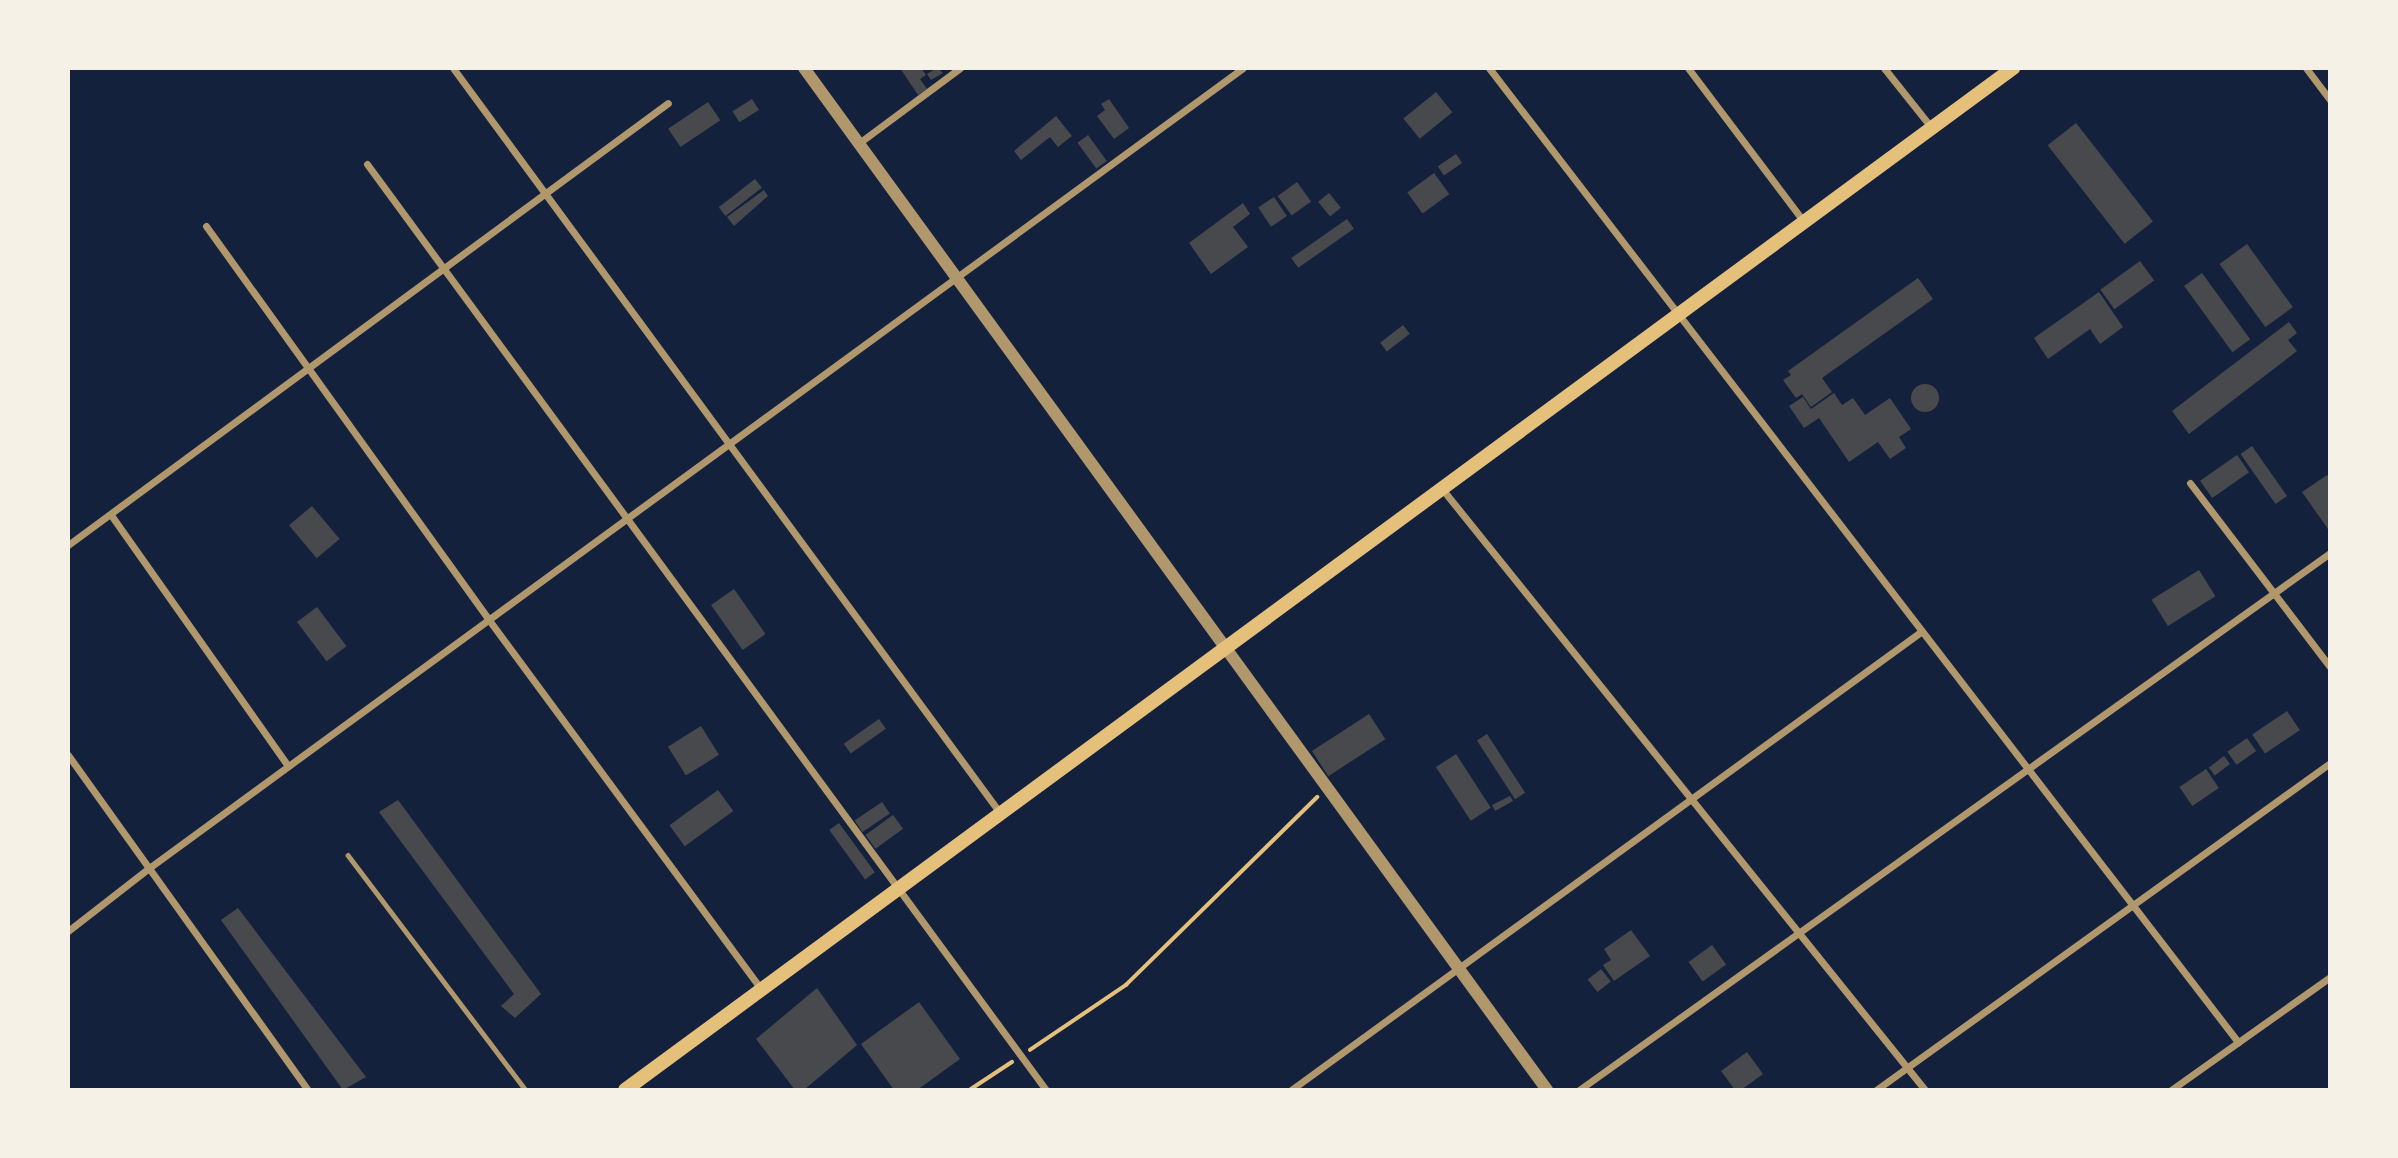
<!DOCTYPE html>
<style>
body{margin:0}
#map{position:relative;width:2398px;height:1158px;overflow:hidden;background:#14213d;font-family:"Golos Text",sans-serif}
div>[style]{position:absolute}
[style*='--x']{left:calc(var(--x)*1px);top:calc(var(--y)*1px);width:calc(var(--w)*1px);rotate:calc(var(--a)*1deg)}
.building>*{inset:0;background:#48494c;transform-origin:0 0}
.round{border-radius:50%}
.path>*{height:3.5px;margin:-1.75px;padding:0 1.75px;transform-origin:1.75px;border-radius:1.75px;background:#e5c07b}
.service>*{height:4.5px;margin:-2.25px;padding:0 2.25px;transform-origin:2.25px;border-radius:2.25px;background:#b1986c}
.minor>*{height:7px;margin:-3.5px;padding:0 3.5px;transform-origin:3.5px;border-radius:3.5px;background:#b1986c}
.tertiary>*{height:12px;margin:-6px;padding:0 6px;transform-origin:6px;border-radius:6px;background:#b1986c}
.secondary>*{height:14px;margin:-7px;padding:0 7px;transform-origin:7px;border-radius:7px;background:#e5c07b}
span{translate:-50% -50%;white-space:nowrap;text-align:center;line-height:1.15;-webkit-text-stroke:6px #f6f1e7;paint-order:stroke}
.frame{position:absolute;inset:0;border:70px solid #f6f1e7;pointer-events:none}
</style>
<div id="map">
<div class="building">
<i style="clip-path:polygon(900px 68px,921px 68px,926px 75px,920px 79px,927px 89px,918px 95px)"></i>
<i style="clip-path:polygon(937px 68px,943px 73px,931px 80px,927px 74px)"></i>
<i style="left:1436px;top:92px;width:26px;height:42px;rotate:51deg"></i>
<i style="left:752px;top:99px;width:13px;height:23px;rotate:58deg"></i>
<i style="clip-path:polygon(1109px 99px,1129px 128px,1114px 139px,1097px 116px,1105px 110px,1101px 104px)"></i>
<i style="left:708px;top:102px;width:22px;height:48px;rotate:56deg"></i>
<i style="clip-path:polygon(1056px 116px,1072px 136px,1058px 147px,1050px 137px,1021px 160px,1014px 151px)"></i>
<i style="left:2076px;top:123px;width:125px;height:36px;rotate:52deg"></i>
<i style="left:1088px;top:135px;width:32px;height:13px;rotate:54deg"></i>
<i style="left:1456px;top:154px;width:11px;height:22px;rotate:56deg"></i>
<i style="left:1434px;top:173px;width:26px;height:33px;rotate:54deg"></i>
<i style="left:755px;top:179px;width:11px;height:46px;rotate:52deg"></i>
<i style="left:1297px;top:182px;width:24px;height:24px;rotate:54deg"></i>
<i style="clip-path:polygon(764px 190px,768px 196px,734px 226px,727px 217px)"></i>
<i style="left:1329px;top:193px;width:19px;height:14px;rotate:51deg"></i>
<i style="left:1274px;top:197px;width:23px;height:19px;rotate:56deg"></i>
<i style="clip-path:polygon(1243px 203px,1250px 214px,1233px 227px,1248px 247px,1211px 274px,1189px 243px)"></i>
<i style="left:1347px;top:219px;width:12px;height:68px;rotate:55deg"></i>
<i style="left:2247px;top:244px;width:78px;height:34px;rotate:54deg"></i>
<i style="left:2140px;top:261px;width:24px;height:49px;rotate:54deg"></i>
<i style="left:2202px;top:273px;width:82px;height:22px;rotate:54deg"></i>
<i style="clip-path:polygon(1918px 278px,1933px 299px,1822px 378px,1832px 392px,1811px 407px,1802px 394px,1796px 398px,1783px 380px,1791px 375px,1788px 371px)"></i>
<i style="clip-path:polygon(2099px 292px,2123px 327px,2100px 344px,2090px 329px,2048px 359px,2034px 338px)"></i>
<i style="clip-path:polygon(2289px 322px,2297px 333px,2288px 340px,2297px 351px,2189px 434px,2172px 411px)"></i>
<i style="left:1403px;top:325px;width:11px;height:29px;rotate:52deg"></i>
<i class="round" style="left:1911px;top:384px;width:28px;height:28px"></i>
<i style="clip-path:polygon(1834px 393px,1842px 405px,1853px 398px,1865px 415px,1890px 398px,1911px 429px,1899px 437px,1906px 448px,1890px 459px,1878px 442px,1849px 462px,1819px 418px,1804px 428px,1789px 406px,1803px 397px,1811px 409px)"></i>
<i style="left:2252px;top:446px;width:61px;height:14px;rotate:55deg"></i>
<i style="left:2237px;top:455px;width:21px;height:45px;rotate:55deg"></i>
<i style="clip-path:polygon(2327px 475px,2330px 479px,2330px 532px,2302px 492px)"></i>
<i style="left:312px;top:506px;width:43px;height:30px;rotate:50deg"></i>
<i style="left:2199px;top:570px;width:31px;height:56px;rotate:58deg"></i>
<i style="left:734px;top:589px;width:55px;height:28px;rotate:55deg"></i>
<i style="left:317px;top:607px;width:49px;height:25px;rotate:53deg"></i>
<i style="left:2287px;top:711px;width:23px;height:42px;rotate:56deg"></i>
<i style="left:1369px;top:714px;width:30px;height:68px;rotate:57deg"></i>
<i style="left:879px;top:719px;width:12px;height:43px;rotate:55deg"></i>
<i style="left:701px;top:726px;width:34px;height:39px;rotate:58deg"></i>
<i style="left:1487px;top:734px;width:70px;height:12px;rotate:57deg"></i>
<i style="left:2247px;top:738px;width:16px;height:24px;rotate:55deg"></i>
<i style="left:1456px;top:754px;width:64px;height:24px;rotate:57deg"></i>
<i style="left:2224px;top:756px;width:10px;height:19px;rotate:53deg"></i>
<i style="left:2206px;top:769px;width:23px;height:32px;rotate:56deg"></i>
<i style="left:718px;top:790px;width:26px;height:60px;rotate:54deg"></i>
<i style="clip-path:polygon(1510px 796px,1513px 801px,1495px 811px,1492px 805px)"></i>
<i style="clip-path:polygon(398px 800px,541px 994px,515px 1018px,501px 1006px,514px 994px,379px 812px)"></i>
<i style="left:882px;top:802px;width:14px;height:33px;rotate:56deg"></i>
<i style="left:893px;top:815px;width:17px;height:34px;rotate:54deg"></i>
<i style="left:839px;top:823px;width:61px;height:12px;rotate:54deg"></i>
<i style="clip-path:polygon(238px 908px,366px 1077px,343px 1090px,221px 920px)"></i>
<i style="clip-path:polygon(1631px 930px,1650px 956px,1614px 981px,1603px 965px,1611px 960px,1604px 949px)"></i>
<i style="left:1712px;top:945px;width:24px;height:29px;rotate:54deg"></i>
<i style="left:1601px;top:969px;width:16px;height:17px;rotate:52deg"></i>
<i style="clip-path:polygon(817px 988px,857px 1045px,804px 1090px,795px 1090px,756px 1039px)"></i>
<i style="clip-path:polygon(919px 1002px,960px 1059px,917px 1090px,894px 1090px,861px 1044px)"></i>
<i style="clip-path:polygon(1747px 1052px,1763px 1074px,1741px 1090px,1735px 1090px,1721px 1071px)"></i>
</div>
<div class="path">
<i style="--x:1030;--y:1050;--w:116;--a:-34.1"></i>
<i style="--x:1126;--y:985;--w:268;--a:-44.5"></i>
<i style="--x:971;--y:1089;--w:49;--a:-33.4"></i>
</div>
<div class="service">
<i style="--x:348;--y:855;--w:295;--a:52.9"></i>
</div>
<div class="minor">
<i style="--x:453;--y:68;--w:924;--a:53.71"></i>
<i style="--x:1489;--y:68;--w:1229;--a:52.44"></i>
<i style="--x:1688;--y:68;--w:193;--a:53"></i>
<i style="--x:1884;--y:68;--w:75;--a:51.5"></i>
<i style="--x:2306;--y:68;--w:40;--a:53"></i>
<i style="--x:859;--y:143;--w:126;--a:-36.6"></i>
<i style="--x:367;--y:164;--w:1148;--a:53.75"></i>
<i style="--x:206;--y:226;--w:485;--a:54.3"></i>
<i style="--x:489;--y:620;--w:458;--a:53.6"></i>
<i style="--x:2190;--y:483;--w:231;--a:52.7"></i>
<i style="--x:1443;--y:490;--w:770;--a:51.22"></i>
<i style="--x:111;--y:515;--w:307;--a:54.8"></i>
<i style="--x:68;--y:545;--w:745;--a:-36.38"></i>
<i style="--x:68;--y:755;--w:412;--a:54.4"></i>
<i style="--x:68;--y:931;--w:103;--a:-37.9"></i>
<i style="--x:149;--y:868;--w:1355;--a:-36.18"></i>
<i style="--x:1291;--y:1090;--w:780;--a:-36.03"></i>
<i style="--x:1579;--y:1090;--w:923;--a:-35.57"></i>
<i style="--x:1876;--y:1090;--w:560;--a:-35.76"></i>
<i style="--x:2171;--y:1090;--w:195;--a:-35.4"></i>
</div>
<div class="tertiary">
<i style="--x:804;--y:68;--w:1264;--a:53.98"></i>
</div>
<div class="secondary">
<i style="--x:625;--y:1090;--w:1724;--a:-36.36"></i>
</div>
<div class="frame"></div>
</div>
